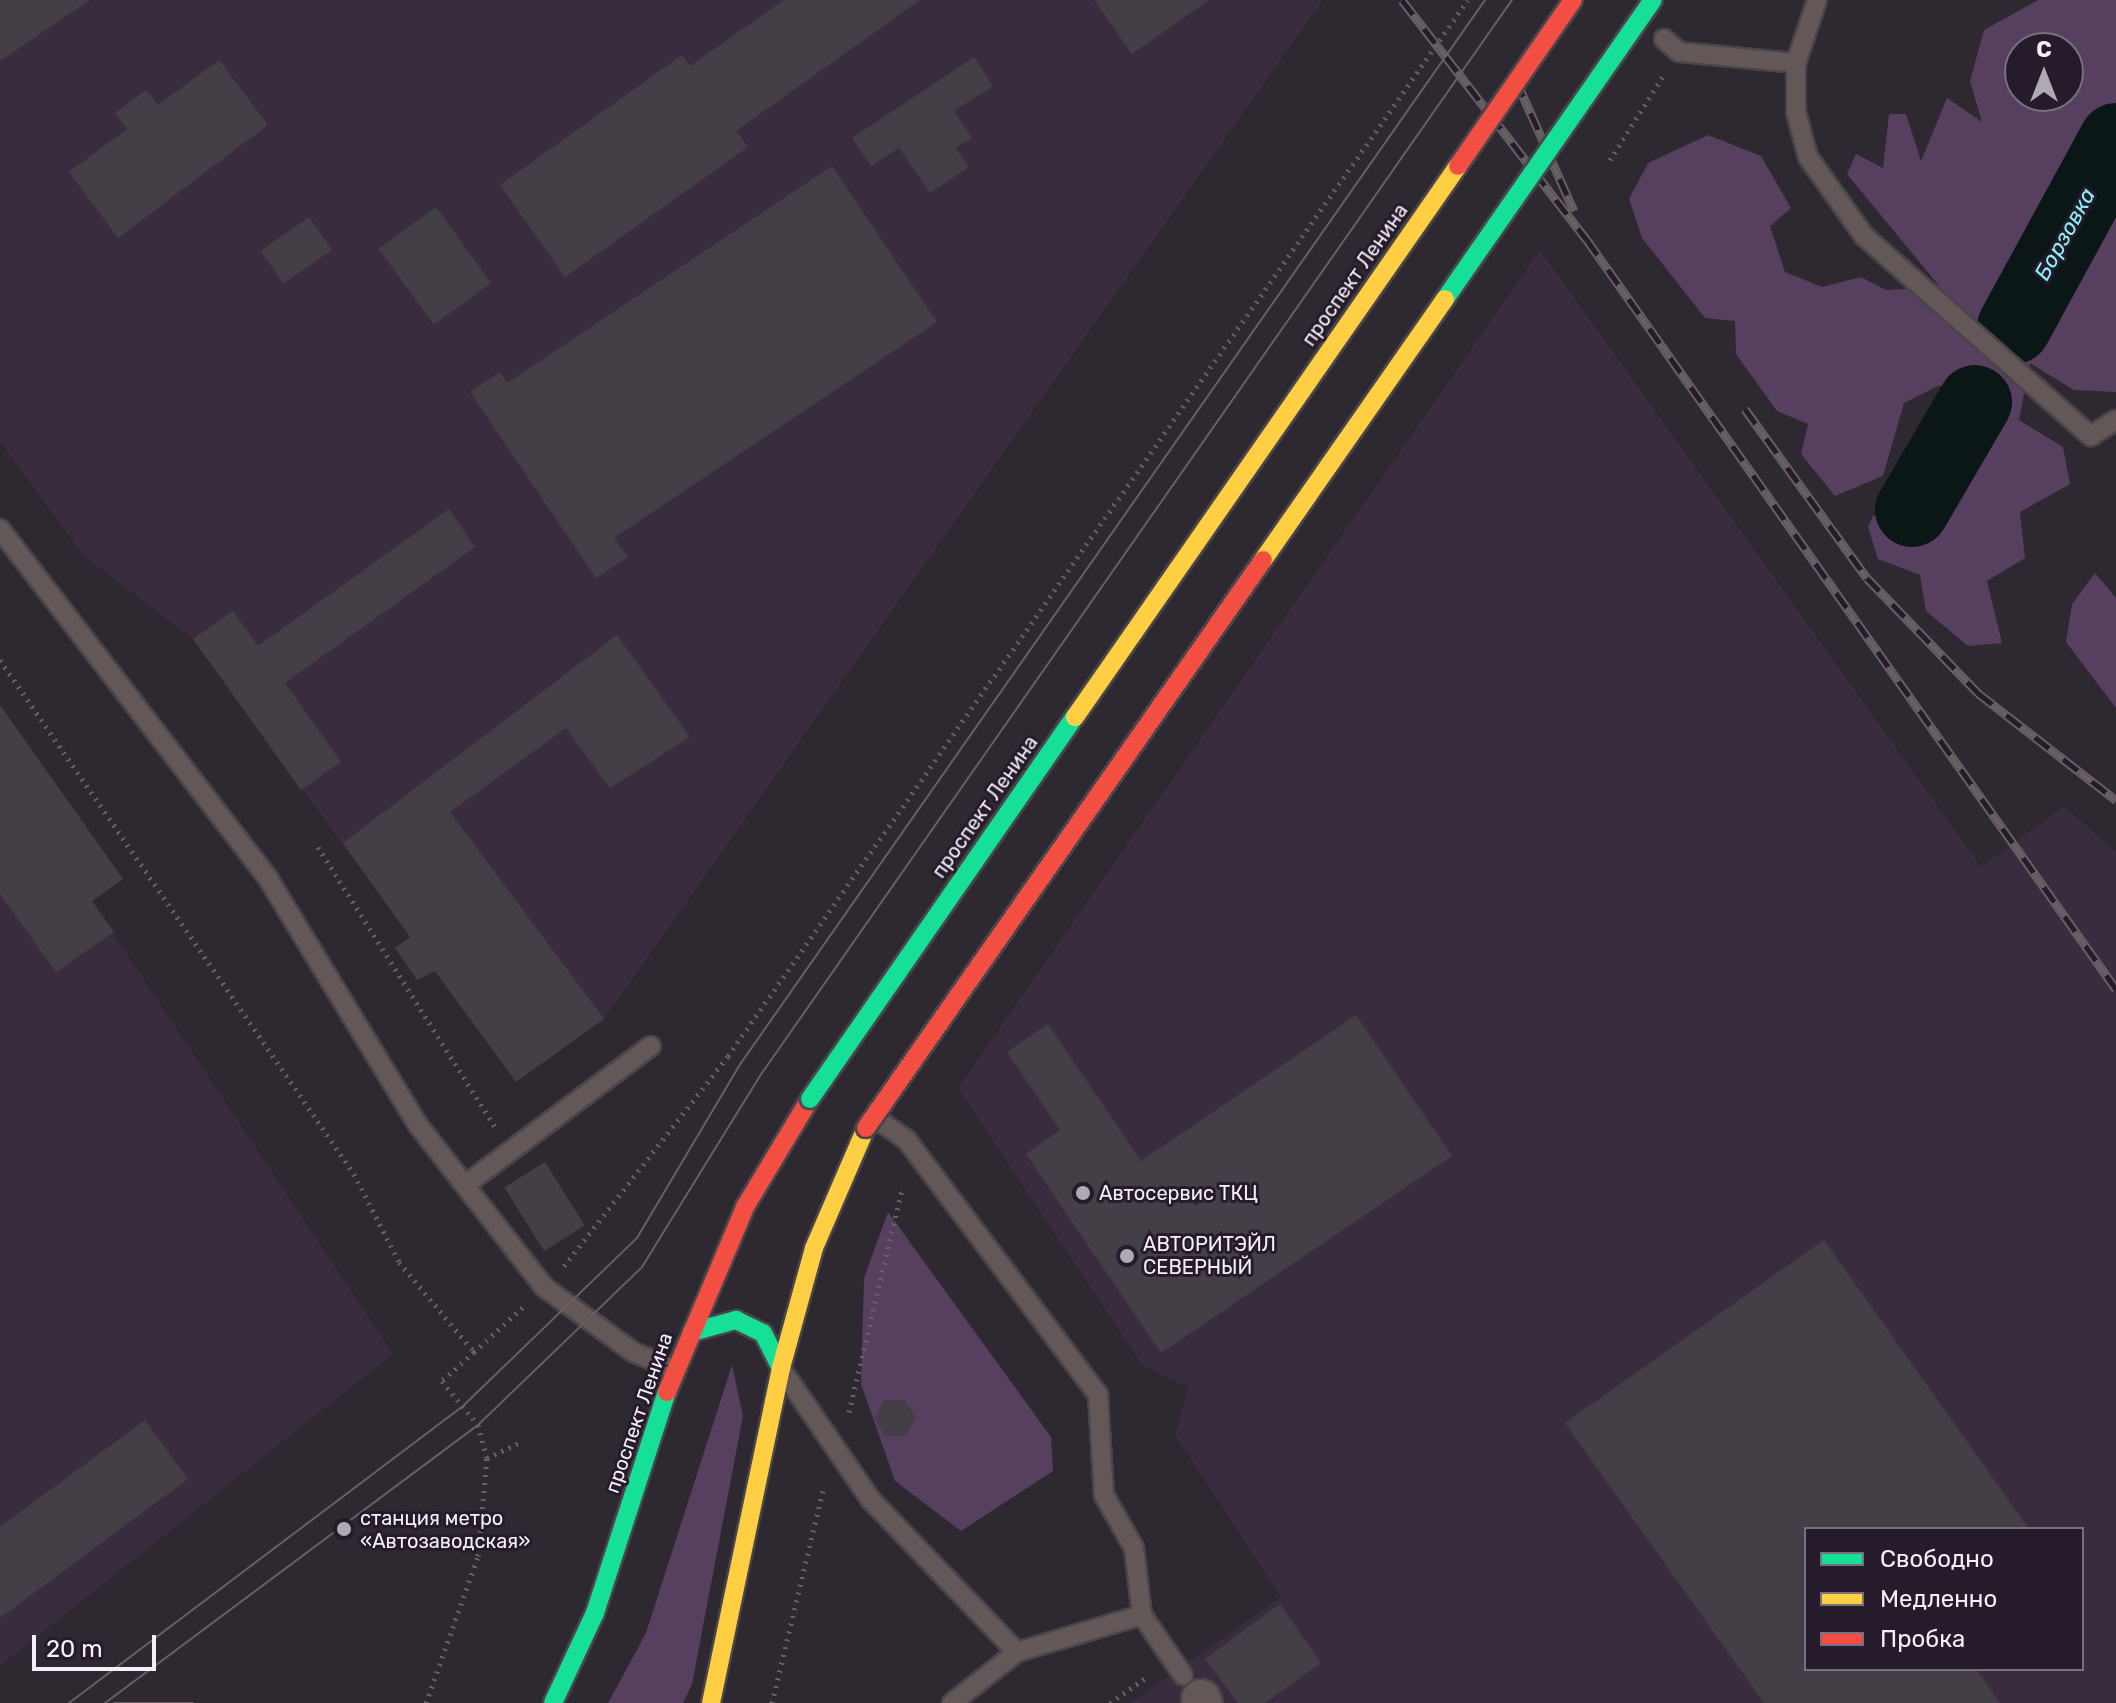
<!DOCTYPE html>
<meta charset="utf-8">
<style>
body{margin:0}
#map{position:relative;width:2116px;height:1703px;overflow:hidden;background:#2e2830;font-family:Rubik,sans-serif}
div>[style]{position:absolute}
[style*='--x']{left:calc(var(--x)*1px);top:calc(var(--y)*1px);width:calc(var(--w)*1px);rotate:calc(var(--a)*1deg)}
.built>*{inset:0;background:#392c3f}
.green>*{inset:0;background:#573f60}
.river>*{height:74px;margin:-37px;padding:0 37px;transform-origin:37px;border-radius:37px;background:#0b1617}
.building>*{inset:0;background:#443f46;transform-origin:0 0}
.path>*{height:5px;margin-top:-2.5px;transform-origin:0;background:repeating-linear-gradient(90deg,#696062 0 2px,transparent 0 8px)}
.roads{filter:drop-shadow(2px 0 #49454b) drop-shadow(-2px 0 #49454b) drop-shadow(0 2px #49454b) drop-shadow(0 -2px #49454b)}
.lane>*{height:18px;margin:-9px;padding:0 9px;transform-origin:9px;border-radius:9px;background:#635857}
.street>*{height:38px;margin:-19px;padding:0 19px;transform-origin:19px;border-radius:19px;background:#635857}
.fast>*{height:18px;margin:-9px;padding:0 9px;transform-origin:9px;border-radius:9px;background:#16e098}
.slow>*{height:18px;margin:-9px;padding:0 9px;transform-origin:9px;border-radius:9px;background:#ffcf43}
.jam>*{height:18px;margin:-9px;padding:0 9px;transform-origin:9px;border-radius:9px;background:#f24e42}
.tram>*{height:2px;margin:-1px;padding:0 1px;transform-origin:1px;border-radius:1px;background:#675f63}
.rail>*{height:9px;margin-top:-4.5px;transform-origin:0;background:repeating-linear-gradient(90deg,#251b2a 0 18px,#675f63 0 36px);box-sizing:border-box;border-block:2px solid #675f63}
.path-bridge>*{height:5px;margin-top:-2.5px;transform-origin:0;background:repeating-linear-gradient(90deg,#696062 0 2px,transparent 0 8px)}
.bridges{filter:drop-shadow(2px 0 #49454b) drop-shadow(-2px 0 #49454b) drop-shadow(0 2px #49454b) drop-shadow(0 -2px #49454b)}
.fast-bridge>*{height:18px;margin:-9px;padding:0 9px;transform-origin:9px;border-radius:9px;background:#16e098}
.slow-bridge>*{height:18px;margin:-9px;padding:0 9px;transform-origin:9px;border-radius:9px;background:#ffcf43}
.jam-bridge>*{height:18px;margin:-9px;padding:0 9px;transform-origin:9px;border-radius:9px;background:#f24e42}
.dots>*{width:22px;height:22px;translate:-50% -50%;box-sizing:border-box;border:4px solid #251b2a;border-radius:50%}
span{translate:-50% -50%;white-space:nowrap;text-align:center;line-height:1.15;-webkit-text-stroke:6px #251b2a;paint-order:stroke}
.street-label{font-size:20px;color:#f6effa}
.poi-label{font-size:20px;color:#f6effa}
.left{translate:0 -50%;text-align:left}
.water-label{font-size:22px;color:#89f5fb;font-style:italic}
.legend{position:absolute;left:1804px;top:1527px;width:280px;height:144px;box-sizing:border-box;background:#251b2a;border:2px solid #79707d;margin:0;padding:10px 14px;list-style:none;font-size:24px;color:#f6effa}
.legend li{display:flex;align-items:center;gap:16px;height:40px}
.legend b{width:40px;border:2px solid #79707d}
.north{position:absolute;left:2004px;top:32px;width:80px;height:80px;box-sizing:border-box;background:#251b2a;border:2px solid #79707d;border-radius:50%;rotate:0deg;font-size:22px;font-weight:700;line-height:32px;text-align:center;color:#f6effa}
.north::after{content:'';display:block;margin:auto;width:28px;height:36px;background:#b0a9b3;clip-path:polygon(50% 0,100% 100%,50% 72%,0 100%)}
.scale{position:absolute;left:32px;top:1635px;width:124px;height:36px;box-sizing:border-box;border:4px solid #f6effa;border-top:0;padding-left:10px;font-size:24px;line-height:28px;white-space:nowrap;color:#f6effa;-webkit-text-stroke:6px #251b2a;paint-order:stroke}
</style>
<div id="map">
<div class="built">
<i style="clip-path:polygon(0 0,1322px 0,1322px 1px,604px 1019px,516px 1082px,193px 639px,84px 556px,0 442px)"></i>
<i style="clip-path:polygon(evenodd,1540px 250px,1981px 867px,2064px 806px,2116px 852px,2116px 1703px,1130px 1703px,1281px 1597px,1175px 1435px,1188px 1387px,1143px 1366px,958px 1088px,1540px 250px,1806px 1529px,2082px 1529px,2082px 1669px,1806px 1669px,1806px 1529px)"></i>
<i style="clip-path:polygon(0 706px,123px 879px,92px 902px,393px 1354px,0 1666px)"></i>
</div>
<div class="green">
<i style="clip-path:polygon(evenodd,2038px 0,2116px 0,2116px 392px,2074px 390px,2030px 363px,2019px 420px,2063px 447px,2070px 484px,2020px 512px,2025px 558px,1987px 581px,2002px 643px,1968px 646px,1926px 611px,1920px 575px,1878px 559px,1868px 527px,1873px 516px,1896px 515px,1919px 483px,1962px 481px,1962px 444px,1980px 430px,1940px 385px,1904px 403px,1883px 476px,1835px 496px,1801px 454px,1808px 424px,1777px 411px,1736px 354px,1735px 321px,1705px 318px,1642px 238px,1629px 199px,1648px 163px,1708px 135px,1761px 156px,1791px 208px,1770px 226px,1785px 272px,1822px 287px,1861px 277px,1886px 290px,1940px 287px,1847px 174px,1856px 154px,1883px 168px,1889px 114px,1906px 114px,1921px 161px,1947px 98px,1982px 122px,1970px 81px,1984px 30px,2038px 0,2020px 48px,2068px 48px,2068px 96px,2020px 96px,2020px 48px)"></i>
<i style="clip-path:polygon(2095px 573px,2116px 598px,2116px 708px,2066px 642px,2072px 604px)"></i>
<i style="clip-path:polygon(888px 1212px,1051px 1437px,1053px 1471px,961px 1531px,895px 1481px,861px 1384px,864px 1278px)"></i>
<i style="clip-path:polygon(732px 1365px,743px 1416px,692px 1684px,683px 1703px,608px 1703px,646px 1633px)"></i>
</div>
<div class="river">
<i style="--x:2014;--y:327;--w:213;--a:-61.4"></i>
<i style="--x:1912;--y:510;--w:125;--a:-59.7"></i>
</div>
<div class="building">
<i style="clip-path:polygon(0 0,90px 0,0 61px)"></i>
<i style="clip-path:polygon(784px 0,920px 0,736px 131px,748px 147px,565px 277px,500px 185px,682px 55px,690px 66px)"></i>
<i style="clip-path:polygon(1094px 0,1209px 0,1132px 54px)"></i>
<i style="clip-path:polygon(974px 57px,993px 86px,954px 111px,972px 138px,956px 148px,969px 167px,930px 193px,899px 148px,871px 166px,852px 138px)"></i>
<i style="clip-path:polygon(219px 60px,268px 125px,118px 238px,69px 172px,127px 129px,115px 113px,146px 90px,158px 105px)"></i>
<i style="clip-path:polygon(832px 166px,937px 322px,614px 538px,628px 557px,596px 578px,470px 392px,500px 372px,507px 383px)"></i>
<i style="left:436px;top:207px;width:94px;height:71px;rotate:54deg"></i>
<i style="left:309px;top:217px;width:40px;height:59px;rotate:55deg"></i>
<i style="clip-path:polygon(449px 509px,475px 547px,285px 683px,341px 762px,301px 790px,193px 639px,233px 611px,258px 646px)"></i>
<i style="clip-path:polygon(617px 635px,690px 737px,610px 788px,566px 728px,450px 812px,604px 1019px,516px 1082px,435px 971px,417px 980px,395px 948px,410px 937px,343px 843px)"></i>
<i style="clip-path:polygon(0 705px,123px 879px,92px 901px,114px 932px,56px 972px,0 894px)"></i>
<i style="clip-path:polygon(1356px 1015px,1452px 1156px,1161px 1353px,1026px 1154px,1060px 1130px,1007px 1052px,1048px 1024px,1141px 1161px)"></i>
<i style="left:545px;top:1162px;width:75px;height:48px;rotate:58deg"></i>
<i style="clip-path:polygon(1824px 1240px,2029px 1529px,1806px 1529px,1806px 1669px,1976px 1669px,2000px 1703px,1764px 1703px,1565px 1423px)"></i>
<i style="clip-path:polygon(884px 1400px,905px 1400px,916px 1418px,905px 1436px,885px 1436px,875px 1418px)"></i>
<i style="clip-path:polygon(145px 1420px,188px 1479px,0 1618px,0 1527px)"></i>
<i style="clip-path:polygon(1280px 1604px,1321px 1663px,1265px 1703px,1238px 1703px,1205px 1659px)"></i>
</div>
<div class="path">
<i style="--x:1610;--y:160;--w:99;--a:-57.8"></i>
<i style="--x:0;--y:660;--w:624;--a:55.44"></i>
<i style="--x:354;--y:1174;--w:99;--a:62.9"></i>
<i style="--x:399;--y:1262;--w:117;--a:50.2"></i>
<i style="--x:474;--y:1352;--w:43;--a:137.8"></i>
<i style="--x:442;--y:1381;--w:57;--a:50.7"></i>
<i style="--x:478;--y:1425;--w:34;--a:75"></i>
<i style="--x:318;--y:847;--w:331;--a:57.7"></i>
<i style="--x:564;--y:1266;--w:266;--a:-52"></i>
<i style="--x:474;--y:1352;--w:67;--a:-42.6"></i>
<i style="--x:849;--y:1412;--w:232;--a:-76.6"></i>
<i style="--x:426;--y:1703;--w:156;--a:-70.5"></i>
<i style="--x:478;--y:1556;--w:98;--a:-84.8"></i>
<i style="--x:487;--y:1458;--w:40;--a:-25"></i>
<i style="--x:772;--y:1703;--w:222;--a:-76.5"></i>
<i style="--x:1110;--y:1703;--w:45;--a:-35.1"></i>
</div>
<div class="roads">
<div class="lane">
<i style="--x:1817;--y:0;--w:66;--a:108.4"></i>
<i style="--x:1796;--y:63;--w:49;--a:90"></i>
<i style="--x:1796;--y:112;--w:47;--a:75.1"></i>
<i style="--x:1808;--y:157;--w:97;--a:54.7"></i>
<i style="--x:1864;--y:236;--w:303;--a:41.4"></i>
<i style="--x:2091;--y:436;--w:30;--a:-33"></i>
<i style="--x:1664;--y:39;--w:20;--a:41"></i>
<i style="--x:1679;--y:52;--w:118;--a:5.4"></i>
<i style="--x:0;--y:529;--w:442;--a:52.5"></i>
<i style="--x:269;--y:880;--w:287;--a:58.7"></i>
<i style="--x:418;--y:1125;--w:205;--a:52.1"></i>
<i style="--x:544;--y:1287;--w:110;--a:36.1"></i>
<i style="--x:633;--y:1352;--w:44;--a:22.5"></i>
<i style="--x:874;--y:1117;--w:39;--a:35"></i>
<i style="--x:906;--y:1139;--w:320;--a:53.1"></i>
<i style="--x:1098;--y:1395;--w:100;--a:86.6"></i>
<i style="--x:1104;--y:1495;--w:61;--a:60.5"></i>
<i style="--x:1134;--y:1548;--w:67;--a:83.2"></i>
<i style="--x:1142;--y:1615;--w:130;--a:163.5"></i>
<i style="--x:1017;--y:1652;--w:83;--a:141.9"></i>
<i style="--x:465;--y:1185;--w:232;--a:-36.8"></i>
<i style="--x:784;--y:1373;--w:154;--a:55.6"></i>
<i style="--x:871;--y:1500;--w:211;--a:46.2"></i>
<i style="--x:1142;--y:1615;--w:73;--a:55.7"></i>
</div>
<div class="street">
<i style="--x:1201;--y:1699;--w:4;--a:63"></i>
</div>
<div class="fast">
<i style="--x:692;--y:1332;--w:46;--a:-15.3"></i>
<i style="--x:736;--y:1320;--w:30;--a:26"></i>
<i style="--x:763;--y:1333;--w:39;--a:63"></i>
<i style="--x:553;--y:1703;--w:99;--a:-65"></i>
<i style="--x:595;--y:1613;--w:232;--a:-72"></i>
</div>
<div class="slow">
<i style="--x:711;--y:1703;--w:342;--a:-78.2"></i>
<i style="--x:781;--y:1368;--w:124;--a:-74.6"></i>
<i style="--x:814;--y:1248;--w:131;--a:-66.6"></i>
</div>
<div class="jam">
<i style="--x:667;--y:1392;--w:201;--a:-67.1"></i>
<i style="--x:745;--y:1207;--w:126;--a:-59"></i>
</div>
</div>
<div class="tram">
<i style="--x:69;--y:1703;--w:493;--a:-37"></i>
<i style="--x:463;--y:1406;--w:242;--a:-44"></i>
<i style="--x:637;--y:1238;--w:204;--a:-59.3"></i>
<i style="--x:741;--y:1063;--w:1297;--a:-55.01"></i>
<i style="--x:105;--y:1703;--w:465;--a:-36.7"></i>
<i style="--x:478;--y:1425;--w:228;--a:-43.9"></i>
<i style="--x:642;--y:1267;--w:228;--a:-58.3"></i>
<i style="--x:762;--y:1073;--w:1309;--a:-55.05"></i>
<i style="--x:114;--y:1703;--w:79;--a:0"></i>
</div>
<div class="rail">
<i style="--x:1402;--y:0;--w:303;--a:52.4"></i>
<i style="--x:1587;--y:240;--w:917;--a:54.77"></i>
<i style="--x:1516;--y:80;--w:143;--a:66.1"></i>
<i style="--x:1745;--y:409;--w:208;--a:54.2"></i>
<i style="--x:1867;--y:578;--w:160;--a:46"></i>
<i style="--x:1978;--y:693;--w:175;--a:37.8"></i>
</div>
<div class="path-bridge">
<i style="--x:728;--y:1056;--w:1289;--a:-54.98"></i>
</div>
<div class="bridges">
<div class="fast-bridge">
<i style="--x:1445;--y:299;--w:364;--a:-55.2"></i>
<i style="--x:810;--y:1099;--w:465;--a:-55.3"></i>
</div>
<div class="slow-bridge">
<i style="--x:1263;--y:560;--w:318;--a:-55.1"></i>
<i style="--x:1075;--y:717;--w:671;--a:-55.2"></i>
</div>
<div class="jam-bridge">
<i style="--x:1458;--y:166;--w:202;--a:-55.3"></i>
<i style="--x:866;--y:1128;--w:693;--a:-55.05"></i>
</div>
</div>
<div class="dots">
<i style="left:1083px;top:1193px;background:#b0a9b3"></i>
<i style="left:1127px;top:1256px;background:#b0a9b3"></i>
<i style="left:344px;top:1529px;background:#b0a9b3"></i>
</div>
<div class="street-label">
<span style="left:1355px;top:275px;rotate:-55deg">проспект Ленина</span>
<span style="left:985px;top:807px;rotate:-55deg">проспект Ленина</span>
<span style="left:639px;top:1413px;rotate:-71deg">проспект Ленина</span>
</div>
<div class="poi-label">
<span class="left" style="left:1099px;top:1193px">Автосервис ТКЦ</span>
<span class="left" style="left:1143px;top:1256px">АВТОРИТЭЙЛ<br>СЕВЕРНЫЙ</span>
<span class="left" style="left:360px;top:1530px">станция метро<br>«Автозаводская»</span>
</div>
<div class="water-label">
<span style="left:2065px;top:234px;rotate:-61deg">Борзовка</span>
</div>
<ul class="legend">
<li><b style="height:10px;background:#16e098"></b>Свободно</li>
<li><b style="height:10px;background:#ffcf43"></b>Медленно</li>
<li><b style="height:10px;background:#f24e42"></b>Пробка</li>
</ul>
<div class="north">С</div>
<div class="scale">20 m</div>
</div>
